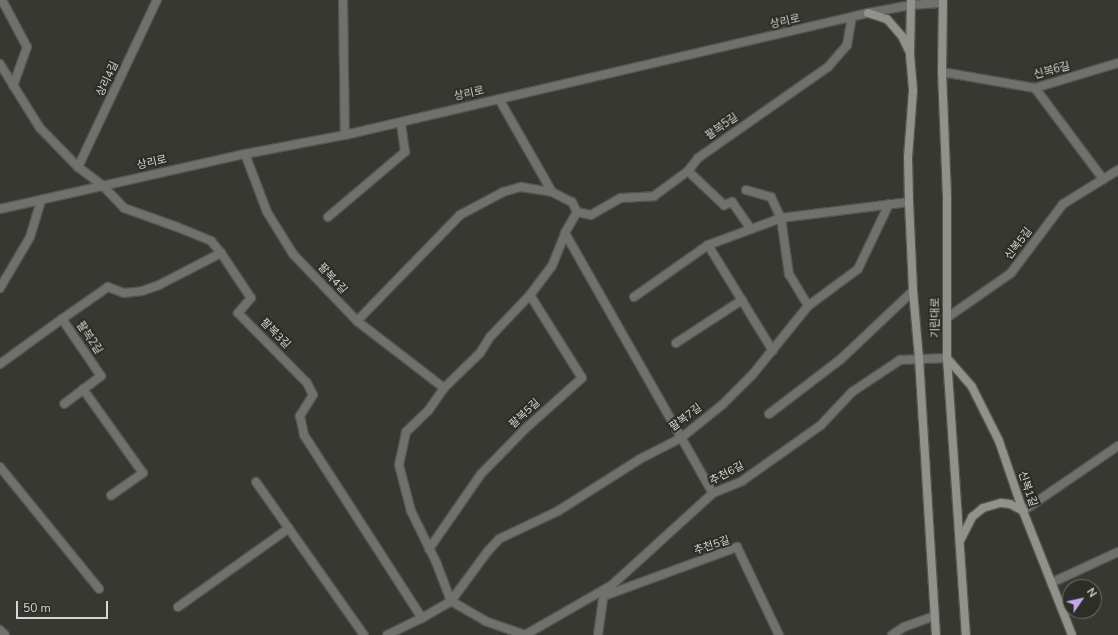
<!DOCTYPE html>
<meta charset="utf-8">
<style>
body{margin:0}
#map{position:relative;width:1118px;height:635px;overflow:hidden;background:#363831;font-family:"Nunito Sans","Noto Sans KR",sans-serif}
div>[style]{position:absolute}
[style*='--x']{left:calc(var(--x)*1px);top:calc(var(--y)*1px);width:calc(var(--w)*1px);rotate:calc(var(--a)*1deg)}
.roads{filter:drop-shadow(1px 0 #53554e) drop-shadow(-1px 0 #53554e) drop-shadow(0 1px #53554e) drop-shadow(0 -1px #53554e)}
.street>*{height:8px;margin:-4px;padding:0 4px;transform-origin:4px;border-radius:4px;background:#70716e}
.secondary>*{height:8px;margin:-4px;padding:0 4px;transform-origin:4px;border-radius:4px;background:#90928c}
span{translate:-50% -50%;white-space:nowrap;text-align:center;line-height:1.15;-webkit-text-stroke:4px #2c2e27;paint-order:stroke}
.street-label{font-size:11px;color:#d5d7d2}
.north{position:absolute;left:1062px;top:579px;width:40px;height:40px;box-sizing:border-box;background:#2c2e27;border:1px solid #70726b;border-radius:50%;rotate:56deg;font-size:11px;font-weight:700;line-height:16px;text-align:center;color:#d5d7d2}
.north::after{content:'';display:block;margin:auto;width:14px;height:18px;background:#c4a7f1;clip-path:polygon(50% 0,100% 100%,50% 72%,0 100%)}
.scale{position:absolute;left:16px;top:601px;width:92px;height:18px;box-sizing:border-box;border:2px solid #d5d7d2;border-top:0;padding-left:5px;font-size:12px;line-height:14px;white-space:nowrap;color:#d5d7d2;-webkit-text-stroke:3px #2c2e27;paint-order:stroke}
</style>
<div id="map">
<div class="roads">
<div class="street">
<i style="--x:2;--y:0;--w:53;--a:62"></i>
<i style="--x:27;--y:47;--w:41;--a:109.7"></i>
<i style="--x:343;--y:0;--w:135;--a:89.2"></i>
<i style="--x:0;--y:64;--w:75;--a:58"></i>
<i style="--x:40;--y:128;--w:54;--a:45.7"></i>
<i style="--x:78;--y:167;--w:30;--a:37"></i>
<i style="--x:102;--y:185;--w:32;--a:46"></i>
<i style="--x:124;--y:208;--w:56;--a:19.7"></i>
<i style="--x:177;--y:227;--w:37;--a:22"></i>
<i style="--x:211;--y:241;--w:16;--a:50"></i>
<i style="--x:221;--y:253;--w:54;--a:56.3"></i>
<i style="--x:251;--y:298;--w:20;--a:131"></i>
<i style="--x:238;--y:313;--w:98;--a:45.4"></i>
<i style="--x:307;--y:383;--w:13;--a:63"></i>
<i style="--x:313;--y:395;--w:25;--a:122"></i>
<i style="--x:300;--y:416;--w:19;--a:78"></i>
<i style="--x:304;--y:435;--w:218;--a:57.2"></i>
<i style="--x:942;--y:72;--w:94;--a:9.8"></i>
<i style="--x:1035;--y:88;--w:87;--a:-16.8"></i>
<i style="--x:1035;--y:88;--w:114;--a:53.2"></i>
<i style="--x:499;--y:99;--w:107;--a:60.3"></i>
<i style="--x:552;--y:192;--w:22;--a:27"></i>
<i style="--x:572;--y:202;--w:11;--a:63"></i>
<i style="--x:577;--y:212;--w:24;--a:120"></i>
<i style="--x:565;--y:233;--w:299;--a:60.4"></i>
<i style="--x:245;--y:154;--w:62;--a:69.2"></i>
<i style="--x:267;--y:212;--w:49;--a:58.2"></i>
<i style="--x:293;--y:254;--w:93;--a:46.3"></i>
<i style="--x:357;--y:321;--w:110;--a:37.6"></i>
<i style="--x:78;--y:167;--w:185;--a:-64.7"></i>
<i style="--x:688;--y:171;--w:50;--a:43.4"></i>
<i style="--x:724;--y:205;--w:9;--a:-21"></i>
<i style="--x:732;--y:202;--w:33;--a:55"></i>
<i style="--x:746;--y:190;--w:26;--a:16"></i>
<i style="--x:771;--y:197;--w:23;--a:65"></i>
<i style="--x:781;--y:218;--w:57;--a:81.9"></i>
<i style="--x:789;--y:274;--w:37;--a:59"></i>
<i style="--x:0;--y:209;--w:251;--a:-12.7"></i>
<i style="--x:245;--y:154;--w:102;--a:-10.8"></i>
<i style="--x:345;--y:135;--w:537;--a:-13.13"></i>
<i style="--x:868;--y:13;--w:44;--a:-10.5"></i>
<i style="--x:911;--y:5;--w:32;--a:-4"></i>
<i style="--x:577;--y:212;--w:14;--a:12"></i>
<i style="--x:591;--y:215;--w:34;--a:-30"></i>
<i style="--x:621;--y:198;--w:33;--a:-3"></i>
<i style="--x:654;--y:196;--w:42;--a:-36.3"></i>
<i style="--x:688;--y:171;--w:16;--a:-52"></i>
<i style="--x:698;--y:158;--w:159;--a:-35"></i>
<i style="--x:828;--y:67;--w:29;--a:-49"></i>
<i style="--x:847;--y:45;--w:28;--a:-80"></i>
<i style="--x:328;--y:217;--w:101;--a:-40.2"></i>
<i style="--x:405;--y:152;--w:30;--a:-98"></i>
<i style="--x:708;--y:245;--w:124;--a:58.5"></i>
<i style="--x:0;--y:288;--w:59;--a:-59.5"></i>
<i style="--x:30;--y:237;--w:39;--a:-73"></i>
<i style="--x:634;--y:297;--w:90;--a:-35.1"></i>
<i style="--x:708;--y:245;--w:78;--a:-20.3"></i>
<i style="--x:781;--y:218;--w:129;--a:-7.1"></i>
<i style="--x:948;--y:317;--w:77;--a:-34.9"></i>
<i style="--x:1011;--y:273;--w:86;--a:-53"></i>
<i style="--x:1063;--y:204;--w:65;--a:-31.7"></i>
<i style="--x:62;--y:319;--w:56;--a:-34.8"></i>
<i style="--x:108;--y:287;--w:17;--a:21"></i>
<i style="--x:124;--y:293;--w:18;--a:-6"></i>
<i style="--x:142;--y:291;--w:18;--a:-19"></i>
<i style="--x:159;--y:285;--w:70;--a:-27.3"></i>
<i style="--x:357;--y:321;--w:148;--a:-45.8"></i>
<i style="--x:460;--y:215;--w:49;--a:-28.1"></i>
<i style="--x:503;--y:192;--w:19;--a:-16"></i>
<i style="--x:521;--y:187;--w:31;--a:9"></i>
<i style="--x:676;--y:343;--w:79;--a:-33.1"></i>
<i style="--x:0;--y:364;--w:77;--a:-36"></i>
<i style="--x:62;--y:319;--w:69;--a:55.6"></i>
<i style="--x:101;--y:376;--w:46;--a:142.9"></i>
<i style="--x:83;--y:389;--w:103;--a:54.5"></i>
<i style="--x:143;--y:473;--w:39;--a:145"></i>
<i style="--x:769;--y:414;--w:91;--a:-37.4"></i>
<i style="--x:841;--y:359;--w:99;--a:-43.4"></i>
<i style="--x:0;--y:467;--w:157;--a:50.9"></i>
<i style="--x:256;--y:482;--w:187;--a:54.8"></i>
<i style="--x:1023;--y:511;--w:115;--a:-34.4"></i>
<i style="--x:429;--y:549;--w:91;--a:-55.3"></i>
<i style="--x:481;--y:474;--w:63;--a:-45.6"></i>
<i style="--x:525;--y:429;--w:76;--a:-41.8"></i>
<i style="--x:582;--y:378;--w:98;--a:-122.1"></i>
<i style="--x:1051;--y:583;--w:74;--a:-24.8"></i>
<i style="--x:604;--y:596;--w:142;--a:-20.2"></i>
<i style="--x:737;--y:547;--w:98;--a:64.5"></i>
<i style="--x:451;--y:601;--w:40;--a:-111"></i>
<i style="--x:437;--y:564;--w:59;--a:-116.1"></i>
<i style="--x:411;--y:511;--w:48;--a:-104.6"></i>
<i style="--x:399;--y:465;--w:34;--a:-78"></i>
<i style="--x:406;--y:432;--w:30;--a:-44"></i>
<i style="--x:428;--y:411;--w:28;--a:-55"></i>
<i style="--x:444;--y:388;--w:50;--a:-44.2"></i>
<i style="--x:480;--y:353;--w:19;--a:-58"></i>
<i style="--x:490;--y:337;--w:58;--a:-46.4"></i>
<i style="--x:530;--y:295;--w:36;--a:-53"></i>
<i style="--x:552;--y:266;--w:35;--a:-68"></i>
<i style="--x:451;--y:601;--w:39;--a:30"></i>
<i style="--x:485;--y:621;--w:42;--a:19.3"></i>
<i style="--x:178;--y:607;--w:136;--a:-35.4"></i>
<i style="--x:0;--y:630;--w:7;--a:45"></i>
<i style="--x:387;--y:635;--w:39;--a:-26"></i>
<i style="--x:422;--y:618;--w:34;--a:-30"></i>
<i style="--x:451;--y:601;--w:62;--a:-53.5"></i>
<i style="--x:488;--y:551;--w:16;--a:-47"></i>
<i style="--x:499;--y:539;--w:65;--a:-25.4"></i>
<i style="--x:558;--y:511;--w:97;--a:-32.4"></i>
<i style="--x:640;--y:459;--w:46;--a:-27.1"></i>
<i style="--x:681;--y:438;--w:54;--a:-39"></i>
<i style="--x:723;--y:404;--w:42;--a:-45"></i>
<i style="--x:753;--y:374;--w:87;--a:-51"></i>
<i style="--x:808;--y:306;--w:62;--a:-36.5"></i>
<i style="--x:858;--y:269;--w:72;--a:-64.5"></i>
<i style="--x:525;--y:635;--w:100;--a:-29.9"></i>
<i style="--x:612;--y:585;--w:137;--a:-42.3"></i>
<i style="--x:713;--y:493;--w:31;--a:-22"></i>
<i style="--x:742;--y:481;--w:97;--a:-35.3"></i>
<i style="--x:821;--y:425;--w:45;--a:-46.8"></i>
<i style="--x:852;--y:392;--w:58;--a:-33.7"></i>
<i style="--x:900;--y:360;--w:47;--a:-2.4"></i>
<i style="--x:598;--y:635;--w:43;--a:-82.1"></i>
<i style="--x:892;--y:635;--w:14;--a:-34"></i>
<i style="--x:904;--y:627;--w:33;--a:-20"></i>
</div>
<div class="secondary">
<i style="--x:911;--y:0;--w:55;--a:91"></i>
<i style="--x:910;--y:55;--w:36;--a:85"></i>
<i style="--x:913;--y:91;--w:66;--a:94.3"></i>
<i style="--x:908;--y:157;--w:45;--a:88.7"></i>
<i style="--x:909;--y:202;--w:89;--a:87.4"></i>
<i style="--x:913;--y:291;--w:67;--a:84.9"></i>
<i style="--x:919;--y:358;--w:278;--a:86.5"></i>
<i style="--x:943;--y:0;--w:72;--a:90.8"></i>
<i style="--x:942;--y:72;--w:127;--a:87.7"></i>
<i style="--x:947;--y:199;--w:159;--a:90"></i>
<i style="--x:947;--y:358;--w:278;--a:86.1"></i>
<i style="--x:868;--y:13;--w:20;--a:18"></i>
<i style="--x:887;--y:19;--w:23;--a:49"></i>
<i style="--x:902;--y:36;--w:17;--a:65"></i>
<i style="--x:947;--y:358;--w:38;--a:49"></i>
<i style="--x:972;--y:387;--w:60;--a:63.4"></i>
<i style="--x:999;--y:441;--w:74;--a:71.1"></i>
<i style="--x:1023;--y:511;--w:133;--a:68.4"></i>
<i style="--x:961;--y:539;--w:25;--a:-63"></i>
<i style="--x:972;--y:517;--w:14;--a:-39"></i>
<i style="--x:983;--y:508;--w:19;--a:-16"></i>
<i style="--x:1001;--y:503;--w:9;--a:6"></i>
<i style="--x:1010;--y:504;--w:15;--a:28"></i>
</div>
</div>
<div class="street-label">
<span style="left:785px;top:22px;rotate:-13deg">상리로</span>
<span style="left:1052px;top:71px;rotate:-15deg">신복6길</span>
<span style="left:108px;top:79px;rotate:-65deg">상리4길</span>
<span style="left:469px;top:94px;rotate:-13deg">상리로</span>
<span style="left:722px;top:127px;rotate:-35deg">팔복5길</span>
<span style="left:152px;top:163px;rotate:-13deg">상리로</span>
<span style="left:1019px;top:244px;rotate:-53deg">신복5길</span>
<span style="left:332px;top:279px;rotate:47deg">팔복4길</span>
<span style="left:936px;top:318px;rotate:-90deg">기린대로</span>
<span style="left:275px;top:334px;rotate:45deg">팔복3길</span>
<span style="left:89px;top:338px;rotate:56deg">팔복2길</span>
<span style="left:525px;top:414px;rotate:-43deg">팔복5길</span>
<span style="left:686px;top:418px;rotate:-37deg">팔복7길</span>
<span style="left:727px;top:474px;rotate:-27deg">추천6길</span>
<span style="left:1027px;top:489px;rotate:71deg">신복1길</span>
<span style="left:712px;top:546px;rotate:-18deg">추천5길</span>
</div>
<div class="north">N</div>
<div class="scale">50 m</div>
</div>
